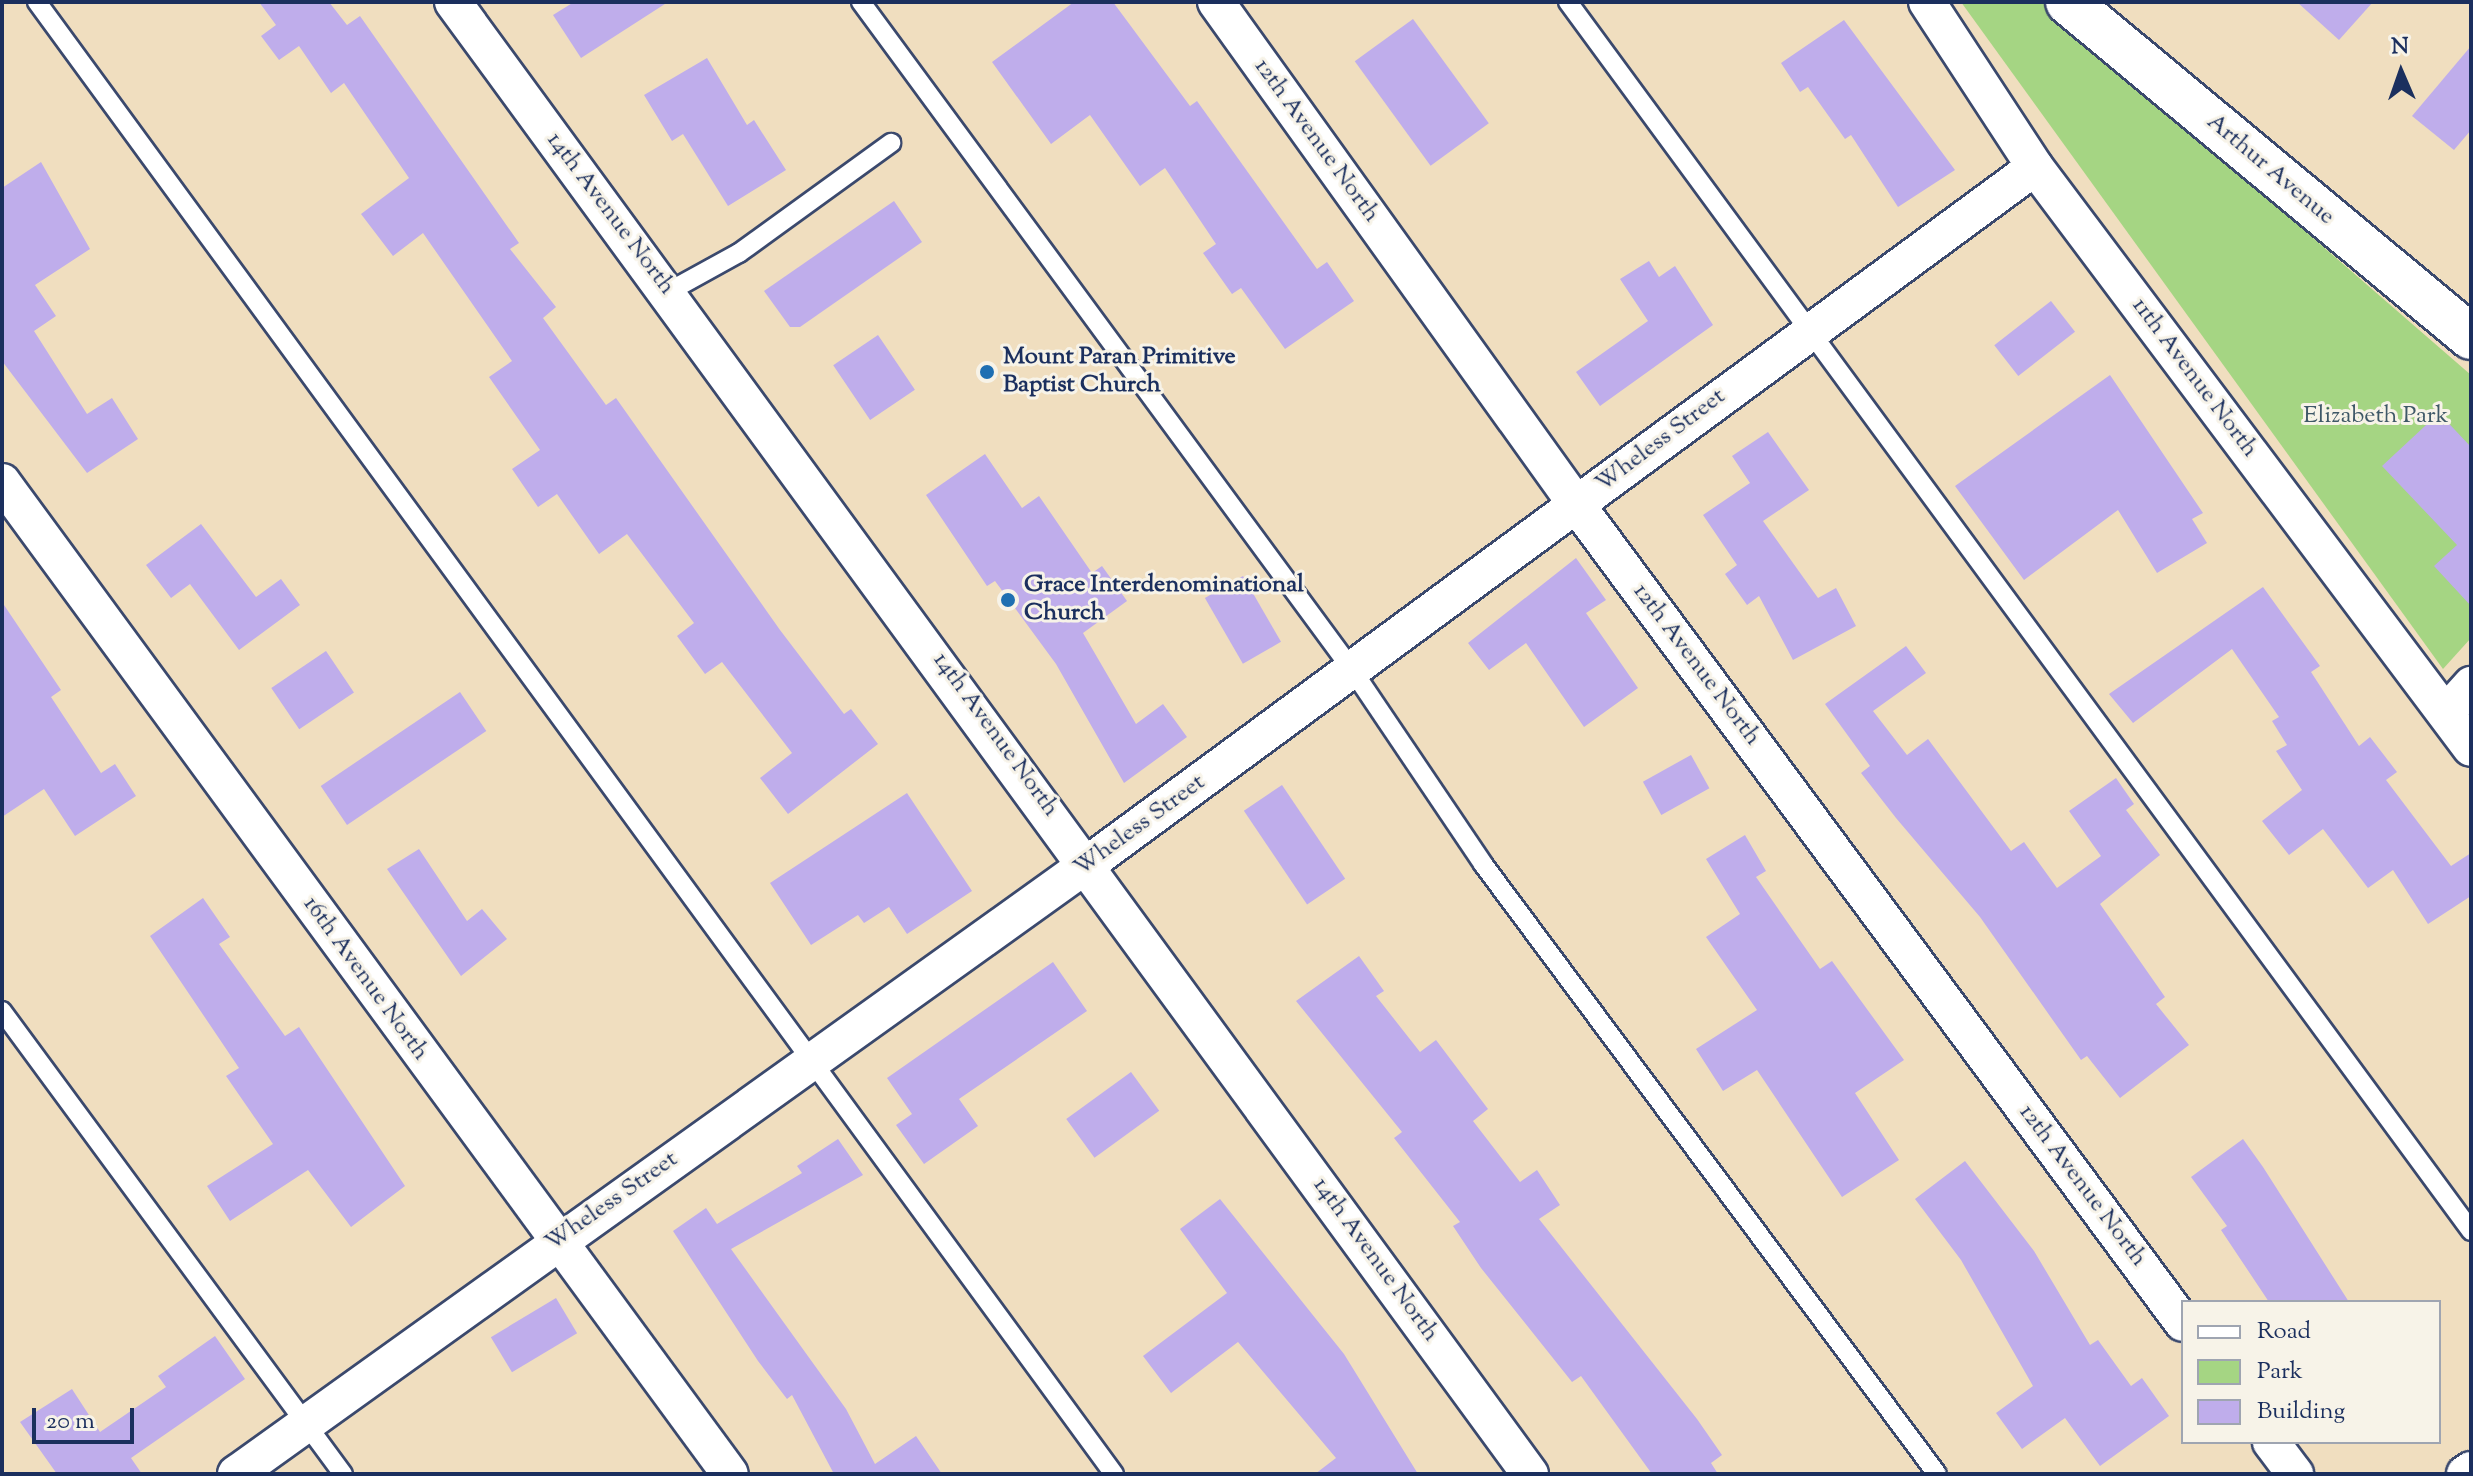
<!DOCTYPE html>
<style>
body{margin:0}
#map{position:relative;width:2473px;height:1476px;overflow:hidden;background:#f0debf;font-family:"Sorts Mill Goudy",serif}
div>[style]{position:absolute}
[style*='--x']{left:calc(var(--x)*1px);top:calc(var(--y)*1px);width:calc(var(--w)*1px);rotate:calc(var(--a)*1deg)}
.green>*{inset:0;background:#a5d583}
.building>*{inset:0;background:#bfadeb;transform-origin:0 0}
.roads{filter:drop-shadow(2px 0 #3b496d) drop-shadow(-2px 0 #3b496d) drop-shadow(0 2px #3b496d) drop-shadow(0 -2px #3b496d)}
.service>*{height:18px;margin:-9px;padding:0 9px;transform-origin:9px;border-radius:9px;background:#fff}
.minor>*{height:36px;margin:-18px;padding:0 18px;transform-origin:18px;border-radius:18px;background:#fff}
.tertiary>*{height:44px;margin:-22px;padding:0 22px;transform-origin:22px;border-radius:22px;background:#fff}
.dots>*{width:22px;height:22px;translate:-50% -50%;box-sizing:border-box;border:4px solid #f7f3e8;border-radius:50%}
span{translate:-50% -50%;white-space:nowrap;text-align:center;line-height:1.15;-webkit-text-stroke:6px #f7f3e8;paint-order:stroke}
.street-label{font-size:24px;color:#1b2f5e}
.poi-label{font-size:24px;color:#1b2f5e;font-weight:700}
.left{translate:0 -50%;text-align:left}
.park-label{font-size:24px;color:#3e5867}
.frame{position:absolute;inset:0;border:4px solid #1b2f5e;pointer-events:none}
.legend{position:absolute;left:2181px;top:1300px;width:260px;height:144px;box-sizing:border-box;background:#f7f3e8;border:2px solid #9fa5b1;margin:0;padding:10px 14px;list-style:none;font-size:24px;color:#1b2f5e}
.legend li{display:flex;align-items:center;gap:16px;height:40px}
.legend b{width:40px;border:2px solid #9fa5b1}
.north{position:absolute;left:2361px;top:32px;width:80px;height:80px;-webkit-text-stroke:6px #f7f3e8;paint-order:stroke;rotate:358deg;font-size:22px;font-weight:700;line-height:32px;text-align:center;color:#1b2f5e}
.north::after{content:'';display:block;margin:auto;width:28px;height:36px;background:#1b2f5e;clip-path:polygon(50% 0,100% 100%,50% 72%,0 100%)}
.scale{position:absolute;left:32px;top:1408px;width:102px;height:36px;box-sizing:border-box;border:4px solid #1b2f5e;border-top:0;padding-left:10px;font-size:24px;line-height:28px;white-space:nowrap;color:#1b2f5e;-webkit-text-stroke:6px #f7f3e8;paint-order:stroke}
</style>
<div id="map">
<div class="green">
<i style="clip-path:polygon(1961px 2px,2041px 2px,2471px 375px,2471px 638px,2443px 669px)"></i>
</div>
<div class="building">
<i style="clip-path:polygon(259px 2px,329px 2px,347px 25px,360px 16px,519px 243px,510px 249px,556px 307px,543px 318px,606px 405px,616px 398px,780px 630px,844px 714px,851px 709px,878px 744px,788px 814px,760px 778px,792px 753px,722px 662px,705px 674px,677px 636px,694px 623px,627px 534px,599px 554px,557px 494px,538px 507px,512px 469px,540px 450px,489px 377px,512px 361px,423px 233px,393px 256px,361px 214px,409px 178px,344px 83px,331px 93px,299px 46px,279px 60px,261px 36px,276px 25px)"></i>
<i style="clip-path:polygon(574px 2px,668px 2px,581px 58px,553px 15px)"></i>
<i style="clip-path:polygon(1074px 2px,1113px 2px,1190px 106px,1197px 101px,1317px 269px,1327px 262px,1354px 301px,1285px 349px,1241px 288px,1232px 294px,1203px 253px,1216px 244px,1165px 168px,1140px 186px,1090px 115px,1051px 144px,992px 62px)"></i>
<i style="clip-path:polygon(2297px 2px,2373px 2px,2339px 40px)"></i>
<i style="left:1413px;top:19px;width:129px;height:72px;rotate:54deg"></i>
<i style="clip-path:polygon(1844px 20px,1955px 170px,1898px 207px,1851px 135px,1845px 139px,1808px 87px,1800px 92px,1781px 63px)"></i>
<i style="clip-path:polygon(2471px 46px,2471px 130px,2454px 150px,2412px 116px)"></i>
<i style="clip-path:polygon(707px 58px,747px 125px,754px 120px,786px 170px,728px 206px,683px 134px,672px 141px,644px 95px)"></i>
<i style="clip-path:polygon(41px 162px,90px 249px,35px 285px,56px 316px,34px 331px,87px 414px,112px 398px,138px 439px,87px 473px,2px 361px,2px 188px)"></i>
<i style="clip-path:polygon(894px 201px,922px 242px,800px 327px,790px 327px,764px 291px)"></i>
<i style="clip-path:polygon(1649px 261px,1659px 277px,1675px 266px,1713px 325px,1600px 406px,1576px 372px,1648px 321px,1620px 279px)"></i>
<i style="left:2051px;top:301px;width:39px;height:72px;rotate:52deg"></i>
<i style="left:878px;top:335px;width:66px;height:54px;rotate:56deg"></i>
<i style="clip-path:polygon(2110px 375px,2203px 513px,2192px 519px,2207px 543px,2157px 573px,2118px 510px,2024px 580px,1955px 486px)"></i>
<i style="clip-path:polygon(2439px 413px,2471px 447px,2471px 606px,2434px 566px,2457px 545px,2382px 466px)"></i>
<i style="clip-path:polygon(1768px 432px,1809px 490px,1763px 521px,1818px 598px,1836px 588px,1856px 626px,1793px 660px,1759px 596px,1747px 605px,1725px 574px,1737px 565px,1703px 515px,1750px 483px,1732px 456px)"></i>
<i style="clip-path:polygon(985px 454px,1022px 508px,1039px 496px,1092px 573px,1102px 566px,1127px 601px,1083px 633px,1136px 724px,1163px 704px,1187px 737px,1124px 783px,1056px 664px,995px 581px,987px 586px,926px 495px)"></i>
<i style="clip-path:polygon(201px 524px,256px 597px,281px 579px,300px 605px,239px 650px,190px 584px,171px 598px,146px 565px)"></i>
<i style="clip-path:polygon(1576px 558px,1606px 600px,1586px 613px,1638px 688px,1584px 727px,1526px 643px,1489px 670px,1468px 643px)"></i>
<i style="left:1243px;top:576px;width:76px;height:44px;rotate:60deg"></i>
<i style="clip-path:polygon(2263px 587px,2320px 666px,2311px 672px,2359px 746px,2370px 737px,2397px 772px,2386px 780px,2451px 866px,2471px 853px,2471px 896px,2428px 924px,2393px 870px,2368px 888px,2323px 829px,2289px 855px,2262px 821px,2302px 790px,2276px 751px,2287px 745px,2272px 721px,2279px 717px,2232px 649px,2133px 723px,2109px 694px)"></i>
<i style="clip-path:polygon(2px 602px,61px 690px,51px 697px,101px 773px,115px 764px,136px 796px,75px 836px,44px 789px,2px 817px)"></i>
<i style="clip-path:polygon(1906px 646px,1926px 673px,1873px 711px,1907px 755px,1928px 739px,2011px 851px,2024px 842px,2057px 888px,2101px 856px,2069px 811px,2116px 778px,2134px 804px,2126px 810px,2160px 855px,2100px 904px,2165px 997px,2156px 1004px,2189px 1045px,2120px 1098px,2087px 1056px,2081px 1060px,1980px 917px,1896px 818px,1861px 773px,1870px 766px,1825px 704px)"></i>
<i style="left:326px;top:651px;width:50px;height:66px;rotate:56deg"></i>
<i style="left:460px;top:692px;width:47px;height:168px;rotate:56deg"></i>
<i style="left:1691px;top:755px;width:38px;height:55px;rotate:61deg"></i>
<i style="left:1282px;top:785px;width:113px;height:46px;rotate:56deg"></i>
<i style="clip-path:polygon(907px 793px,972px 891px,907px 934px,889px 907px,864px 923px,858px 915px,811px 945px,770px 883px)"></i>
<i style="clip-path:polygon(1745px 835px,1766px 871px,1756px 877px,1820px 969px,1832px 961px,1904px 1060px,1855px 1093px,1899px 1160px,1842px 1197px,1757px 1070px,1723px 1091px,1696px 1049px,1757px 1010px,1706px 937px,1740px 914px,1706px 859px)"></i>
<i style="clip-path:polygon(419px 849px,467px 921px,482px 909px,507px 939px,461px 976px,387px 869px)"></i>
<i style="clip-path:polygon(203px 898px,230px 937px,219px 944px,285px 1036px,299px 1027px,405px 1186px,351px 1227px,308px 1170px,230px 1221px,207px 1186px,273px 1144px,226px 1076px,239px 1068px,150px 936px)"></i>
<i style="clip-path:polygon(1359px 956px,1384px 991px,1376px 996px,1420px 1052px,1436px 1040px,1488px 1109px,1473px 1121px,1520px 1182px,1537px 1170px,1560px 1205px,1539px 1219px,1697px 1419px,1722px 1455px,1711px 1463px,1718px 1474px,1652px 1474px,1581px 1376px,1572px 1382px,1481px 1268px,1453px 1226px,1460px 1222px,1394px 1138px,1402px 1132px,1296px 1001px)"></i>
<i style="clip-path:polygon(1053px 962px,1087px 1011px,959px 1099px,978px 1126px,924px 1164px,896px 1125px,912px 1114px,887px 1078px)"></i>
<i style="left:1131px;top:1072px;width:48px;height:80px;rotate:54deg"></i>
<i style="clip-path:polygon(838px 1139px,863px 1175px,731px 1249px,846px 1409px,875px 1464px,916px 1436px,942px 1474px,834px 1474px,792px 1395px,787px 1399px,758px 1361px,673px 1231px,706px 1208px,717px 1224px,802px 1173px,797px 1166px)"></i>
<i style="clip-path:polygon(2243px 1139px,2263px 1167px,2349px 1302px,2269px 1302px,2221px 1230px,2227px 1226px,2191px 1177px)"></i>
<i style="clip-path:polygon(1965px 1161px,2034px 1251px,2090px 1345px,2098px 1340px,2131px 1386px,2142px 1378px,2169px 1416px,2100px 1466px,2065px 1418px,2022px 1449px,1996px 1413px,2033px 1386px,1961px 1260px,1915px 1199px)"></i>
<i style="clip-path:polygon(1220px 1199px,1344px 1354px,1418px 1474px,1315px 1474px,1336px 1458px,1238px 1342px,1171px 1393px,1143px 1356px,1227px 1293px,1180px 1229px)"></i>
<i style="left:556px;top:1298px;width:41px;height:76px;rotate:59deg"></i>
<i style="clip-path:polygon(215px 1336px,245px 1379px,131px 1458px,142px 1474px,57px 1474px,20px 1422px,72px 1389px,100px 1432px,166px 1387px,158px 1376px)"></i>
</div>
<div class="roads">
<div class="service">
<i style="--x:37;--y:2;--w:1824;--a:53.81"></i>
<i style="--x:861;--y:2;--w:830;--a:53.67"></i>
<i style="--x:1353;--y:671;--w:233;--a:56"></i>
<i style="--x:1483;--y:864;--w:760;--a:53.34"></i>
<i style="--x:1568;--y:2;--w:1525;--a:53.69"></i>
<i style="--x:668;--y:292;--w:81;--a:-28.8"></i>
<i style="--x:739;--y:253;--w:188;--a:-35.9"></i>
<i style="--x:2;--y:1011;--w:575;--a:53.63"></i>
</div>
<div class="minor">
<i style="--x:453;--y:2;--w:1824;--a:53.81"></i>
<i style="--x:1216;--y:2;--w:618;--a:54.35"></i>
<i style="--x:1576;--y:504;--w:1019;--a:53.46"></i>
<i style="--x:1927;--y:2;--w:197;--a:56.8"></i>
<i style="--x:2035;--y:167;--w:726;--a:53.11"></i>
<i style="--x:2;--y:482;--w:1230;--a:53.73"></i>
<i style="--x:2446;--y:713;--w:38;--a:-48"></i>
<i style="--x:2271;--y:1442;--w:40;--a:53"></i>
<i style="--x:236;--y:1474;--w:1049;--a:-35.61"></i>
<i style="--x:1089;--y:863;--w:1174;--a:-36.34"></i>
<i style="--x:2465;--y:1474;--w:7;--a:-34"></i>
</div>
<div class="tertiary">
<i style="--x:2068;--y:2;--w:524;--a:39.74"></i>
</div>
</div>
<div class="dots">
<i style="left:987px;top:372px;background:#1f6fb2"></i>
<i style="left:1008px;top:600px;background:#1f6fb2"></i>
</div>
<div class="street-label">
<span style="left:1316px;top:141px;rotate:54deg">12th Avenue North</span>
<span style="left:2270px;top:170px;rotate:40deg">Arthur Avenue</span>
<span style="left:610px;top:214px;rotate:53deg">14th Avenue North</span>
<span style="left:2194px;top:378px;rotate:53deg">11th Avenue North</span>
<span style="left:1661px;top:441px;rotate:-37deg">Wheless Street</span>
<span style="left:1696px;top:665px;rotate:53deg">12th Avenue North</span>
<span style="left:995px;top:735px;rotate:54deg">14th Avenue North</span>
<span style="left:1140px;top:826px;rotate:-36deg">Wheless Street</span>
<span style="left:365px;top:979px;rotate:54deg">16th Avenue North</span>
<span style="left:2082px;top:1186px;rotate:53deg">12th Avenue North</span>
<span style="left:612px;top:1202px;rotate:-35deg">Wheless Street</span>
<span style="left:1375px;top:1260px;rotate:54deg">14th Avenue North</span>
</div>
<div class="poi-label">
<span class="left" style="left:1003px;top:372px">Mount Paran Primitive<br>Baptist Church</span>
<span class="left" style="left:1024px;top:600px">Grace Interdenominational<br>Church</span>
</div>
<div class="park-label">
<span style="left:2376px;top:417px">Elizabeth Park</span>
</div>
<div class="frame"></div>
<ul class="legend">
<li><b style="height:10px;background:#fff"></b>Road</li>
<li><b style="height:22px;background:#a5d583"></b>Park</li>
<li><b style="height:22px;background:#bfadeb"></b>Building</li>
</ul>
<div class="north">N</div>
<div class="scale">20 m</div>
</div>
